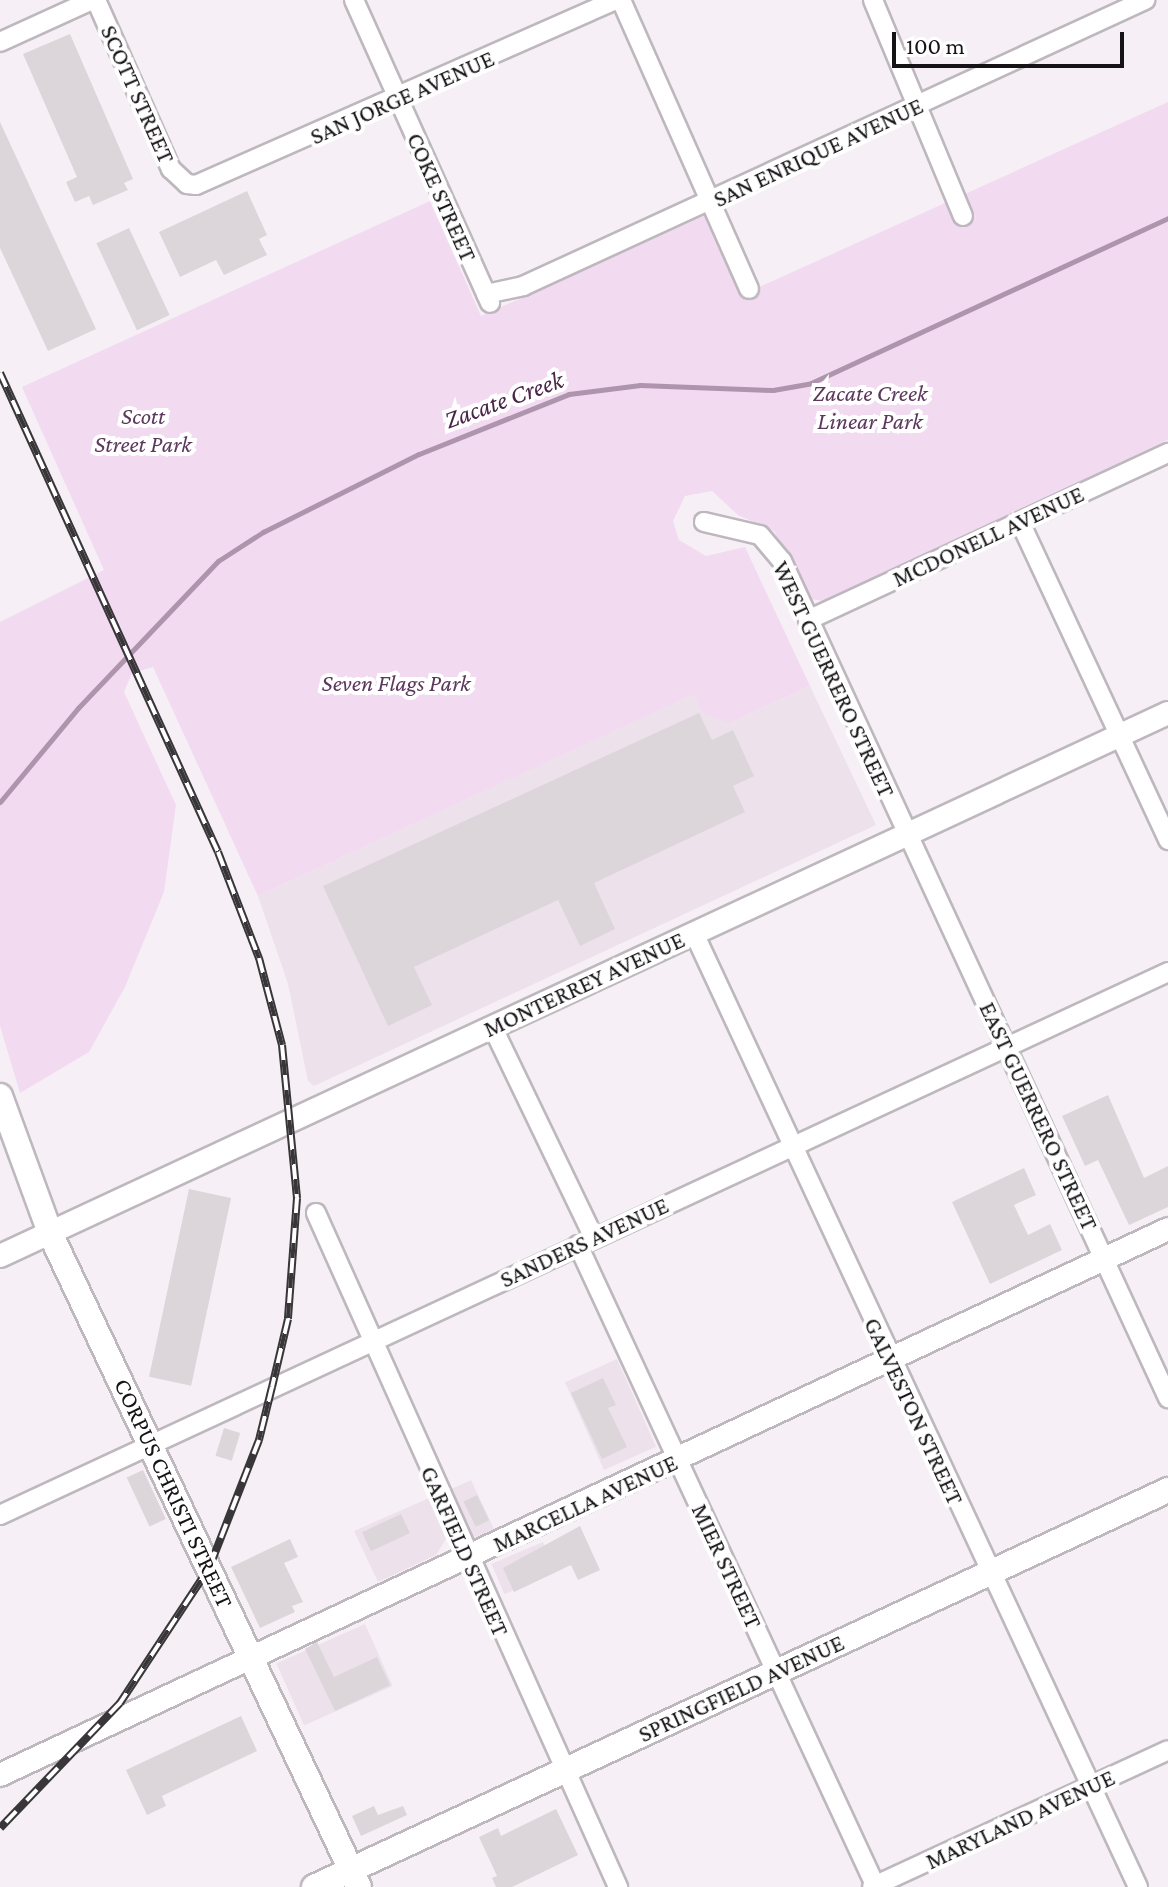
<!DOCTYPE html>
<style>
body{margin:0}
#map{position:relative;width:1168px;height:1887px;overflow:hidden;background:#f6f0f6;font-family:"Crimson Pro",serif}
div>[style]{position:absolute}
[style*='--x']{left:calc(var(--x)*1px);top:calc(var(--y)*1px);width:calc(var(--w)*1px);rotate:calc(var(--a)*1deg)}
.built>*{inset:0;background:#ede1ec;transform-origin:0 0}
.green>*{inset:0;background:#f2daf1}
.stream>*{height:5px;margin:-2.5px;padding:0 2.5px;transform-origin:2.5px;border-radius:2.5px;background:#ae95ad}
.building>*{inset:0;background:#dcd6db;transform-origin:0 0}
.roads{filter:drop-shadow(2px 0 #beb8be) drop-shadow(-2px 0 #beb8be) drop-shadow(0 2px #beb8be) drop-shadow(0 -2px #beb8be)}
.minor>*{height:18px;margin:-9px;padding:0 9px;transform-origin:9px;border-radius:9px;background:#fff}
.tertiary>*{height:22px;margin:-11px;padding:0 11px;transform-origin:11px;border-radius:11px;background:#fff}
.secondary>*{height:24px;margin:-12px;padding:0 12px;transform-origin:12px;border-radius:12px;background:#fff}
.rail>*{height:8px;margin-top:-4px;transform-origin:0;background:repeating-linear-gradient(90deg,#fff 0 15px,#393639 0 30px);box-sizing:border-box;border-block:2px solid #393639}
span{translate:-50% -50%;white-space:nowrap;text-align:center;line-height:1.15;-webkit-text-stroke:8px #fff;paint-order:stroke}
.street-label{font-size:24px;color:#151315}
.park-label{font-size:24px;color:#5b375b;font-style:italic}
.water-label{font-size:26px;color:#492549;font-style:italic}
.scale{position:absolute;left:892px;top:32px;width:232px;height:36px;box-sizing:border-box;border:4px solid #151315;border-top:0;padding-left:10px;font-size:24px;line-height:28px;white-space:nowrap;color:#151315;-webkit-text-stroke:6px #fff;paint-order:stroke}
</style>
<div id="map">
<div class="built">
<i style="clip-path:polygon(810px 686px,876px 825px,314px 1086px,308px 1081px,288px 984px,258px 896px,695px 693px,730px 723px)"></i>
<i style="left:617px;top:1359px;width:96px;height:57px;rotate:66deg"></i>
<i style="clip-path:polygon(471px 1480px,494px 1529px,476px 1537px,467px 1532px,449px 1490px)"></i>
<i style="clip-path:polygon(429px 1498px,446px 1539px,436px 1555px,378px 1582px,354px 1531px)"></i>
<i style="left:543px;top:1542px;width:33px;height:56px;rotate:67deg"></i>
<i style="left:365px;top:1624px;width:68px;height:97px;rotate:66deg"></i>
</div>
<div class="green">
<i style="clip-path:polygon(1168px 102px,1168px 440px,823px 601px,811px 599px,774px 531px,738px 515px,712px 491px,685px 496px,673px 521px,679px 540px,706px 556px,745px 547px,810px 686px,730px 723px,704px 714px,694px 694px,258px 896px,153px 667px,132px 673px,124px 692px,176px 805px,164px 892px,125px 987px,89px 1052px,20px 1093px,0 1026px,0 622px,104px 570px,22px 387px,430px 201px,481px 316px,704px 216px,744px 294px)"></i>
</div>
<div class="stream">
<i style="--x:0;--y:802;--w:122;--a:-50.3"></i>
<i style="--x:78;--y:708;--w:203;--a:-46.4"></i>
<i style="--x:218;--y:561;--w:54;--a:-32.8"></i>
<i style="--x:263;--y:532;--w:174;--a:-26.6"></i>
<i style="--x:419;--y:454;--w:162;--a:-21.8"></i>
<i style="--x:569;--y:394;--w:72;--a:-7.2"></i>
<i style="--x:640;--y:385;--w:133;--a:2.2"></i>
<i style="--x:773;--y:390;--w:39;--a:-10"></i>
<i style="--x:811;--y:383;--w:393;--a:-24.8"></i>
</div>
<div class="building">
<i style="clip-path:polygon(70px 34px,133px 179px,124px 183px,128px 190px,93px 205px,89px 196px,75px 202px,66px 182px,77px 177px,23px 54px)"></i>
<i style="clip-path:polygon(0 122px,96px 329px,48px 351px,0 248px)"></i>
<i style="clip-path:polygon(247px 191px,267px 235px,259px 239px,267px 255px,224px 275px,216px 260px,180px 277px,159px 232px)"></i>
<i style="left:129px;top:228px;width:96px;height:36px;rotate:65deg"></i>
<i style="clip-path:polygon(699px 713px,712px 740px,733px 730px,754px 776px,733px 786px,745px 812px,594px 883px,615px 929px,580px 946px,558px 900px,414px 967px,432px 1005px,388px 1026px,323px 886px)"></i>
<i style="clip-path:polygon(1108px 1095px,1144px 1178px,1168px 1166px,1168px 1207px,1129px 1225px,1098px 1160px,1085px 1166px,1062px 1116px)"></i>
<i style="clip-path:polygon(1024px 1168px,1036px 1195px,1014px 1205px,1028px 1235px,1050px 1224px,1062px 1250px,990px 1284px,952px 1202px)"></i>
<i style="left:189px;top:1189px;width:43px;height:192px;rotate:12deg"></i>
<i style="clip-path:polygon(603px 1378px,616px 1405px,608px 1408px,627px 1447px,602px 1459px,571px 1393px)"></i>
<i style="left:224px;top:1428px;width:17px;height:29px;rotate:17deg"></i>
<i style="left:143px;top:1470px;width:54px;height:18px;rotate:65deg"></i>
<i style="left:477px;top:1495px;width:28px;height:15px;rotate:64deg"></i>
<i style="left:401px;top:1514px;width:21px;height:43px;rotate:65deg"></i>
<i style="clip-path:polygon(580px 1526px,600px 1570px,578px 1580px,571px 1565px,514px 1592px,503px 1568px)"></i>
<i style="clip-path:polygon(290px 1539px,298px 1557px,284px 1563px,303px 1602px,292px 1606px,295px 1612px,260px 1628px,231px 1567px)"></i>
<i style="clip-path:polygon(317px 1642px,334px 1677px,377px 1657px,390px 1685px,335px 1711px,305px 1649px)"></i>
<i style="clip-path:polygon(241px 1716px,257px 1751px,162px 1796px,166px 1806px,147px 1815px,126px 1770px)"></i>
<i style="clip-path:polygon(374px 1806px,378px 1815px,403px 1806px,407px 1815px,361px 1836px,352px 1816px)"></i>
<i style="clip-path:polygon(556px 1809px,578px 1855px,512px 1887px,496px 1887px,492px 1878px,497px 1876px,479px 1837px,498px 1828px,501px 1836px)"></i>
</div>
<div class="roads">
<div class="minor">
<i style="--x:96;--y:0;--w:185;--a:66.1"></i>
<i style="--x:171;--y:169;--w:22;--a:43"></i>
<i style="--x:187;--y:184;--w:9;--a:6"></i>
<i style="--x:196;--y:185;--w:458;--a:-23.8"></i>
<i style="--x:354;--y:0;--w:332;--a:65.8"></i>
<i style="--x:621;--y:0;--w:316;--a:66.1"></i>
<i style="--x:873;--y:0;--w:234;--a:67.4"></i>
<i style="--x:0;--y:42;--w:101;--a:-24.5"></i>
<i style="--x:486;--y:294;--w:38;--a:-12"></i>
<i style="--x:523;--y:286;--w:685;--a:-24.69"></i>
<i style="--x:704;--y:522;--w:57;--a:13.1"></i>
<i style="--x:760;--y:535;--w:34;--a:50"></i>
<i style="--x:782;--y:561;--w:922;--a:65.24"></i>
<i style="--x:1020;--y:522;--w:351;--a:65"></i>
<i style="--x:808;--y:620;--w:397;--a:-24.9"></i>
<i style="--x:694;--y:933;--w:1052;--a:65.04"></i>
<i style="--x:492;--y:1026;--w:235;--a:64.3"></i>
<i style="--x:316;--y:1213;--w:739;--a:65.86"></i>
<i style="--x:578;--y:1245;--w:708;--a:65.1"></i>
<i style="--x:0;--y:1515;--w:1288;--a:-24.93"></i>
<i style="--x:872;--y:1887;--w:326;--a:-24.8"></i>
</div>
<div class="tertiary">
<i style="--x:0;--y:1256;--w:1288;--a:-24.93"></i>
<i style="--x:0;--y:1775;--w:1289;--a:-25.05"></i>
</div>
<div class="secondary">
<i style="--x:0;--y:1096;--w:146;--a:69.9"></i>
<i style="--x:50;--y:1233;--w:723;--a:64.71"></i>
<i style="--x:314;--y:1887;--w:942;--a:-24.93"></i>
</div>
</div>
<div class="rail">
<i style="--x:0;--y:373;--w:526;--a:65.53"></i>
<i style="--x:218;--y:852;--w:114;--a:68.9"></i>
<i style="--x:259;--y:958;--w:90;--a:75.2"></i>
<i style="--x:282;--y:1045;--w:154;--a:84.4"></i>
<i style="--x:297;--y:1198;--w:121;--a:94.3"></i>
<i style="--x:288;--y:1319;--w:70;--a:103.2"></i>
<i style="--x:272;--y:1387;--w:55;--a:103.8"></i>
<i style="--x:259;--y:1440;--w:137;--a:111.3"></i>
<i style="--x:209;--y:1568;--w:162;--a:123.4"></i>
<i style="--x:120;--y:1703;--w:173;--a:133.8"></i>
</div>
<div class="street-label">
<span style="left:138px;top:94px;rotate:66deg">SCOTT STREET</span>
<span style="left:402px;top:97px;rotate:-24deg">SAN JORGE AVENUE</span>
<span style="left:818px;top:152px;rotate:-25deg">SAN ENRIQUE AVENUE</span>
<span style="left:442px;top:197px;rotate:66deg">COKE STREET</span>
<span style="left:988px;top:536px;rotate:-25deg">MCDONELL AVENUE</span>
<span style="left:834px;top:679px;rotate:65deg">WEST GUERRERO STREET</span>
<span style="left:584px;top:984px;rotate:-25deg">MONTERREY AVENUE</span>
<span style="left:1039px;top:1116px;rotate:65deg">EAST GUERRERO STREET</span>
<span style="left:584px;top:1242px;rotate:-25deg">SANDERS AVENUE</span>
<span style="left:914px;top:1411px;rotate:65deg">GALVESTON STREET</span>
<span style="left:174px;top:1493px;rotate:65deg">CORPUS CHRISTI STREET</span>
<span style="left:585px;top:1503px;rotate:-25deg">MARCELLA AVENUE</span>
<span style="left:465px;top:1551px;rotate:66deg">GARFIELD STREET</span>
<span style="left:727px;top:1566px;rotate:65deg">MIER STREET</span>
<span style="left:741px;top:1688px;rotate:-25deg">SPRINGFIELD AVENUE</span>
<span style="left:1020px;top:1819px;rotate:-25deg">MARYLAND AVENUE</span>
</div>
<div class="park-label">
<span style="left:870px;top:407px">Zacate Creek<br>Linear Park</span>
<span style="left:143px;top:430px">Scott<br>Street Park</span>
<span style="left:396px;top:683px">Seven Flags Park</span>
</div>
<div class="water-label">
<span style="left:504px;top:400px;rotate:-20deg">Zacate Creek</span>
</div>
<div class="scale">100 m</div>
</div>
